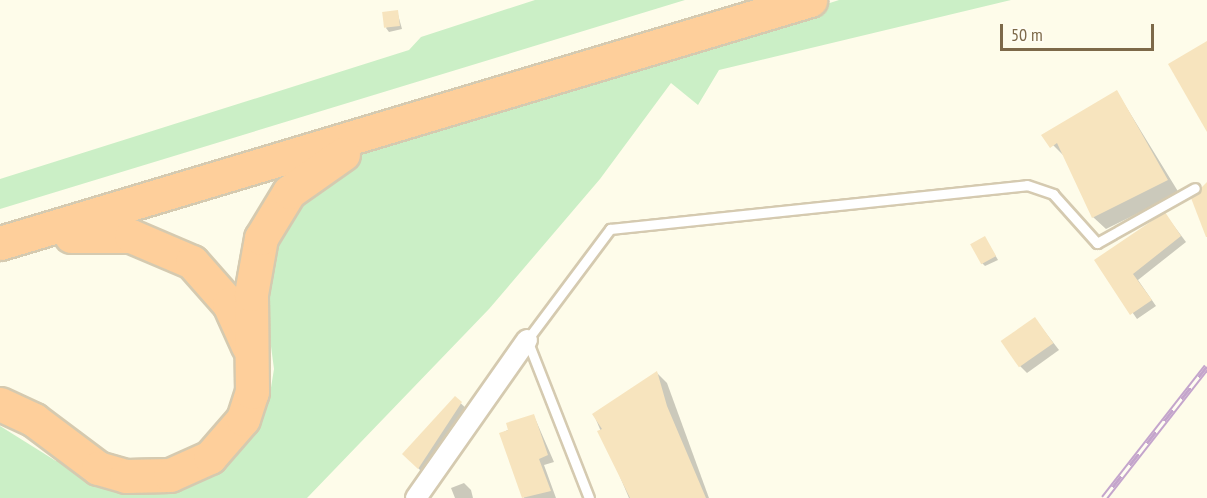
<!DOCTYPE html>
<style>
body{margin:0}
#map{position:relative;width:1207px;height:498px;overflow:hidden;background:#fefcea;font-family:"PT Sans Narrow",sans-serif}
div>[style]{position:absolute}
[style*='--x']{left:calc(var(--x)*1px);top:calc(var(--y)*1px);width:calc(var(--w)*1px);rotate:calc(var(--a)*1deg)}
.green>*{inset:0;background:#cbefc6}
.shadow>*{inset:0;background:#0003}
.building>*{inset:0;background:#f7e4be;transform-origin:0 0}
.roads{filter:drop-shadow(2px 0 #d5cab0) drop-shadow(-2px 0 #d5cab0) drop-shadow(0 2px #d5cab0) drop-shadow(0 -2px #d5cab0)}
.lane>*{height:9px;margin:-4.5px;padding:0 4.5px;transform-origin:4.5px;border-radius:4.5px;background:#fff}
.street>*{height:20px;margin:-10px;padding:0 10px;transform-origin:10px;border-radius:10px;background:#fff}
.highway>*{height:33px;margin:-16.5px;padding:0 16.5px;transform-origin:16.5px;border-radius:16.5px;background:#fecf9b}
.rail>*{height:7px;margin-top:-3.5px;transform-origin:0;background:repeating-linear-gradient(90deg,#fffdf2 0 14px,#c4a5cc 0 28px);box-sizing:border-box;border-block:2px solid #c4a5cc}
span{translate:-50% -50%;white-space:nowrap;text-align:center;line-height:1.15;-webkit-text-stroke:4.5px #fffdf2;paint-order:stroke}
.scale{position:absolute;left:1000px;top:24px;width:154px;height:27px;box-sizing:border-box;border:3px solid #7d6949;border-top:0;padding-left:8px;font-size:18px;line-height:21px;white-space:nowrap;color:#7d6949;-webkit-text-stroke:4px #fffdf2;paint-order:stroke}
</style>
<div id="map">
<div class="green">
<i style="clip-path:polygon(535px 0,685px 0,0 209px,0 179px,409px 50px,421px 37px)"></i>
<i style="clip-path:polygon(839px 0,1011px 0,719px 70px,698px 105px,671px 83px,600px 179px,489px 309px,307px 498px,0 498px,0 426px,56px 461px,60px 456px,197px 479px,235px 454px,255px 430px,269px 400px,274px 369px,267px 316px,269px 262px,291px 205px,341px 161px)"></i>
</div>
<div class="shadow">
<i style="clip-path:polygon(397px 11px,402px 29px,389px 32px,386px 28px)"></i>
<i style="clip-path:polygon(1117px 92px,1179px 193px,1106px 229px,1093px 217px,1066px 158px,1043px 135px)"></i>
<i style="clip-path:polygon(1165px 214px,1186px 242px,1138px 280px,1156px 306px,1137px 319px,1096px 260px)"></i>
<i style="clip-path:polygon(985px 238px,998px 260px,985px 266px,982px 263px)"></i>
<i style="clip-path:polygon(1035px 319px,1059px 350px,1027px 373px,1020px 366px)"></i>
<i style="clip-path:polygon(657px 373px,667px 383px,709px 498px,629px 498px,594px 415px)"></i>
<i style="clip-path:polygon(455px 398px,468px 410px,425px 475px,404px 454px)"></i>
<i style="clip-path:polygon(534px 416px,554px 462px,544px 465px,556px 498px,524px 498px,500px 434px)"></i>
<i style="clip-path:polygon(464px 483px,471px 490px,473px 498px,455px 498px,451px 488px)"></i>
</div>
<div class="building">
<i style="left:398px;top:10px;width:16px;height:16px;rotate:83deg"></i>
<i style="clip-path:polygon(1207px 41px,1207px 132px,1168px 64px)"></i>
<i style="clip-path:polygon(1117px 90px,1168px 180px,1092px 218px,1057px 143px,1050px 148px,1041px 135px)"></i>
<i style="clip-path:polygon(1207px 182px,1207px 237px,1206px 237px,1191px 198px)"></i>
<i style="clip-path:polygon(1165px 212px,1181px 236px,1133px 274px,1152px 300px,1130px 315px,1094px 260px)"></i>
<i style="left:985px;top:236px;width:23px;height:17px;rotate:61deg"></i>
<i style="left:1035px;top:317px;width:32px;height:42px;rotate:55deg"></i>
<i style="clip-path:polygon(657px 371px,667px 406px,706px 498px,630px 498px,597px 431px,602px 429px,592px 414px)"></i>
<i style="clip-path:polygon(455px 396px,462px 402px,418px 469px,402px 454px)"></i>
<i style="clip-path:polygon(534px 414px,548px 455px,539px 459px,551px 491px,522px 498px,499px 433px,508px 430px,506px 423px)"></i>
</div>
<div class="roads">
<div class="lane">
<i style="--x:589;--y:498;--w:170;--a:-111.4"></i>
<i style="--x:527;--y:340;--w:139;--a:-53.2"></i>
<i style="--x:610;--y:229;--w:419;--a:-6"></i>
<i style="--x:1027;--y:185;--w:28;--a:19"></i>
<i style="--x:1053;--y:194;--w:66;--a:48.1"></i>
<i style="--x:1097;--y:243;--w:112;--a:-29.3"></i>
</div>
<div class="street">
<i style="--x:416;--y:498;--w:193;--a:-54.9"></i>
</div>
<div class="highway">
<i style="--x:71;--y:236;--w:60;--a:0"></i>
<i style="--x:131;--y:236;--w:66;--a:23.1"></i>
<i style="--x:192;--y:262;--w:56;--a:48.6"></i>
<i style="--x:229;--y:304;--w:46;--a:65.7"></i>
<i style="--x:0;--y:243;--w:846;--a:-16.7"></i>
<i style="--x:0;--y:404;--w:38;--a:25"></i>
<i style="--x:34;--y:420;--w:80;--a:36.9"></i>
<i style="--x:98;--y:468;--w:29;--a:16"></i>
<i style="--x:126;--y:476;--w:44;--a:-1.3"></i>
<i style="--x:170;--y:475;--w:44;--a:-24.2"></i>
<i style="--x:210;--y:457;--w:50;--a:-49"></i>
<i style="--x:243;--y:419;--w:28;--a:-72"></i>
<i style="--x:252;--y:392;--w:98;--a:-90.6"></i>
<i style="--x:251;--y:294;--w:57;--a:-79.9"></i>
<i style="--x:261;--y:238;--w:54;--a:-58.7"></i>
<i style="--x:289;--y:192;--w:66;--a:-35.1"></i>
</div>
</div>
<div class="rail">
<i style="--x:1104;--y:498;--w:167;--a:-52"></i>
</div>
<div class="scale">50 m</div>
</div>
